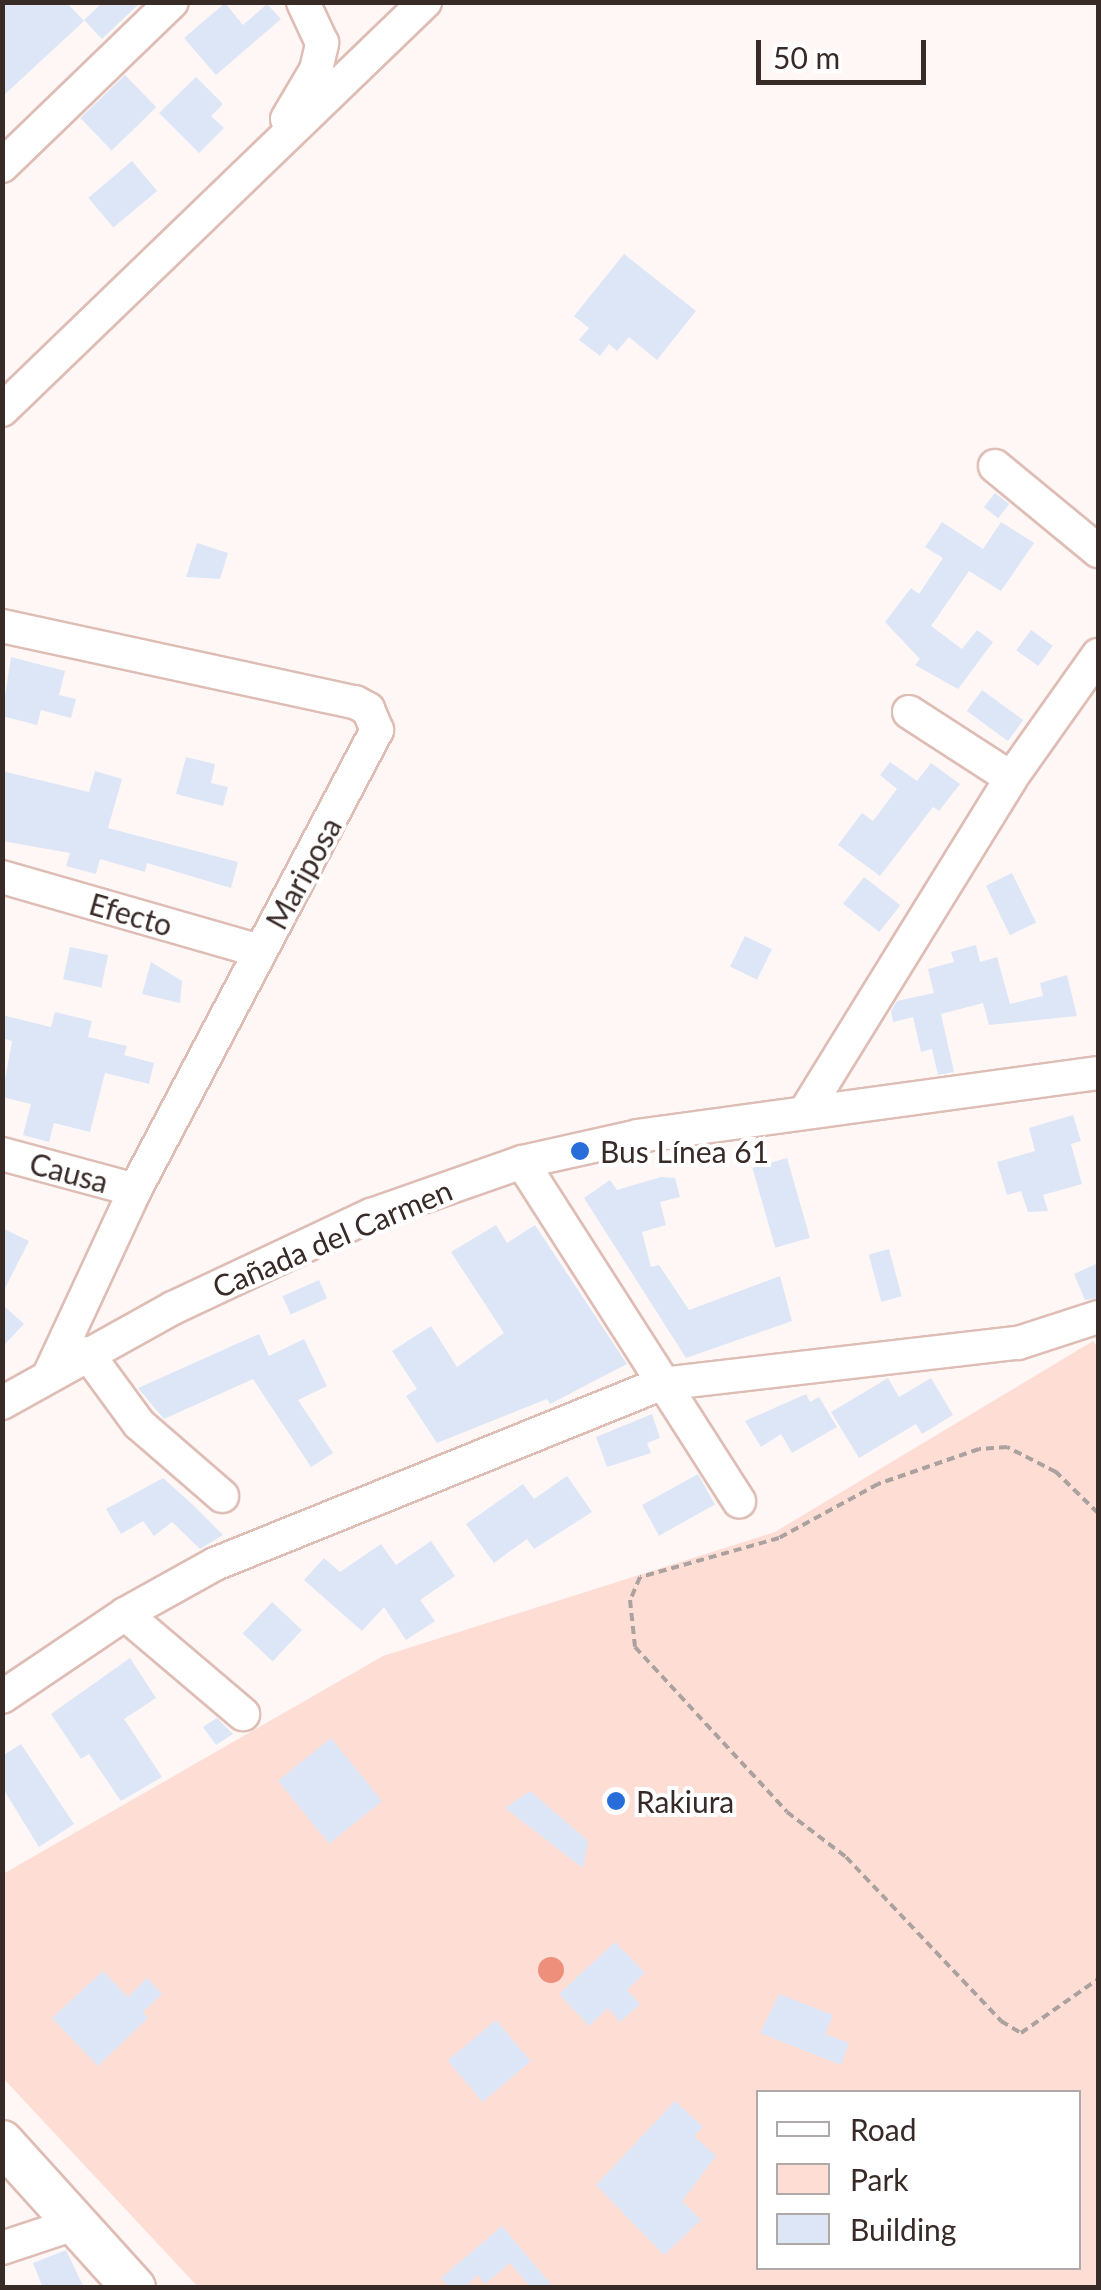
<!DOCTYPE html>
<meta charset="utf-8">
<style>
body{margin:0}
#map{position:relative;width:1101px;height:2290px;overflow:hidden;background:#fef7f6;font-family:Lato,sans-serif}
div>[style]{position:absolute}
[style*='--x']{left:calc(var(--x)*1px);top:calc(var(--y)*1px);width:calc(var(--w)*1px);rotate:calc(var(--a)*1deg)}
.green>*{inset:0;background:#feddd5}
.water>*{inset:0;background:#ed8f7a}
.round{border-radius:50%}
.building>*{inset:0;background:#dce6f6;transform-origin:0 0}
.path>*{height:4px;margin-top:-2px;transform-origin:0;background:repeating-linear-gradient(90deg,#aba2a0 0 8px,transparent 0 13px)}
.roads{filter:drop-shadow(2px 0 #debdb5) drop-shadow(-2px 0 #debdb5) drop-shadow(0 2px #debdb5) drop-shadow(0 -2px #debdb5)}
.minor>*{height:32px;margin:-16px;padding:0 16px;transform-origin:16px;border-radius:16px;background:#fff}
.major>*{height:42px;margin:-21px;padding:0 21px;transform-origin:21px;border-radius:21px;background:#fff}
.dots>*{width:28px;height:28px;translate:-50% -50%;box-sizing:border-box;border:5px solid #fff;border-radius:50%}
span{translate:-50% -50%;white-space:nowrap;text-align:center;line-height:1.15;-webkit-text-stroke:8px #fff;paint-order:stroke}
.street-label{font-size:30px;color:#372a27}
.poi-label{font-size:30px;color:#372a27}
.left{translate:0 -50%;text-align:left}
.frame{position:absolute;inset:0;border:5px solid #372a27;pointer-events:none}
.legend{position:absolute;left:756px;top:2090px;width:325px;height:180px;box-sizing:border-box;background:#fff;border:2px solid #afaaa9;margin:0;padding:12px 18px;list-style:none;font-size:30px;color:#372a27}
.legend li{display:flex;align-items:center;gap:20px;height:50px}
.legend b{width:50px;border:2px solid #afaaa9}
.scale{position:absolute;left:756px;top:40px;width:170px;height:45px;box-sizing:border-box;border:5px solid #372a27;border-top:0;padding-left:12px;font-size:30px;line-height:35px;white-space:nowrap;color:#372a27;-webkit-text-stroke:8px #fff;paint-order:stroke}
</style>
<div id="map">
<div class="green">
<i style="clip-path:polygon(evenodd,1093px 1341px,1098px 1348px,1098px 2287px,198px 2287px,3px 2078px,3px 1874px,383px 1656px,775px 1532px,1093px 1341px,758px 2092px,1078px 2092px,1078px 2268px,758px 2268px,758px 2092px)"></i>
</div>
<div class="water">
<i class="round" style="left:538px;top:1957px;width:26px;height:26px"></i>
</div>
<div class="building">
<i style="clip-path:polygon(2px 2px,66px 2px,84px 21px,2px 97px)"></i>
<i style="clip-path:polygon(103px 2px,141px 2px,102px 39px,84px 20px)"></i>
<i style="clip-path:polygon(225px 3px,243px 25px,267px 4px,281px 19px,216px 75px,184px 38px)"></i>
<i style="left:125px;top:75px;width:45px;height:62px;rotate:46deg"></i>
<i style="clip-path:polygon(196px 77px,223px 104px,211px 116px,224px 128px,199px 153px,159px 113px)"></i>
<i style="left:132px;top:161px;width:39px;height:57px;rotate:50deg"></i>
<i style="clip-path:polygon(624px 254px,696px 311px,657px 360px,629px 337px,617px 351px,609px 344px,600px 356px,579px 340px,589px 328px,574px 316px)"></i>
<i style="left:995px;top:493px;width:18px;height:18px;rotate:38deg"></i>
<i style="clip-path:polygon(942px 522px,983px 549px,1001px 522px,1034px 543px,1001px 591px,969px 571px,931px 626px,962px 649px,977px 630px,993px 642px,958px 689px,915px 665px,920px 659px,885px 622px,911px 588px,919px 594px,943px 558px,925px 547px)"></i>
<i style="clip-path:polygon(197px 543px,228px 553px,220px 579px,186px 577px)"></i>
<i style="left:1031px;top:630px;width:27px;height:25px;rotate:36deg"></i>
<i style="clip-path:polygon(11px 657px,65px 671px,59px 695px,76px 699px,71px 718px,41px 710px,37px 725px,2px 716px)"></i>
<i style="left:982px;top:690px;width:51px;height:26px;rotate:36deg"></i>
<i style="clip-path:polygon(186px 757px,215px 764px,211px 783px,228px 787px,223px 806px,176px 794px)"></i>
<i style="clip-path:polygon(890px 762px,917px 781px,931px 763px,960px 784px,939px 811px,933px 807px,880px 876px,838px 845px,862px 813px,873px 821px,897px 789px,880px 775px)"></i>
<i style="clip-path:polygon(2px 771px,89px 792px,95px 771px,122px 779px,108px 828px,238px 862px,231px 888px,147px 863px,145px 872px,100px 859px,96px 874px,66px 866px,70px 853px,2px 841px)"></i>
<i style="left:1012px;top:873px;width:55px;height:29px;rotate:64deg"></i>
<i style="left:864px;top:877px;width:46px;height:34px;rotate:38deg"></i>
<i style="left:745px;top:936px;width:30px;height:34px;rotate:26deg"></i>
<i style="clip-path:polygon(976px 945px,980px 962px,997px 957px,1010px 1004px,1043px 996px,1040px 983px,1067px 975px,1077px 1016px,989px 1025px,983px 1003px,941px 1014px,954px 1072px,938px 1075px,932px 1049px,921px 1052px,913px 1017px,893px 1022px,891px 1011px,897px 1001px,934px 993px,928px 969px,954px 962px,951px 952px)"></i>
<i style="left:70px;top:947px;width:39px;height:33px;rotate:12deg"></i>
<i style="clip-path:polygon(151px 962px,182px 981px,180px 1003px,142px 994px)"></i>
<i style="clip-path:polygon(55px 1012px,92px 1021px,88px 1037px,127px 1046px,124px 1055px,154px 1063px,149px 1084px,105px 1073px,90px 1132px,54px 1123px,49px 1142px,23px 1135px,31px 1104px,2px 1097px,12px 1041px,2px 1038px,2px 1015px,51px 1027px)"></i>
<i style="clip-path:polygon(1073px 1115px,1081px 1141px,1071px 1144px,1082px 1184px,1043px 1195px,1048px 1211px,1028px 1212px,1021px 1191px,1007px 1195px,997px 1162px,1035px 1151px,1029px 1128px)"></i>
<i style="left:787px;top:1158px;width:83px;height:36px;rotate:74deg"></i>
<i style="clip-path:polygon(661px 1177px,675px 1178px,680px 1197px,660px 1202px,666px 1225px,642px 1232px,651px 1267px,659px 1265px,689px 1310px,780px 1276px,792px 1321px,686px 1358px,584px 1198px,610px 1180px,617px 1190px)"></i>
<i style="clip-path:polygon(496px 1225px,507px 1243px,535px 1225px,627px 1364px,550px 1404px,547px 1399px,437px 1443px,406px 1396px,417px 1389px,392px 1351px,431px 1326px,457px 1367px,504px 1333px,451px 1252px)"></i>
<i style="clip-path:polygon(2px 1228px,29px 1241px,2px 1294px)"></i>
<i style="left:889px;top:1249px;width:49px;height:21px;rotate:75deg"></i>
<i style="clip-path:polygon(1098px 1263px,1098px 1298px,1085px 1300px,1074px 1274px)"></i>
<i style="left:319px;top:1280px;width:20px;height:40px;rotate:66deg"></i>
<i style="clip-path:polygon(2px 1304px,24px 1324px,2px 1347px)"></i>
<i style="clip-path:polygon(259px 1334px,269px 1356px,304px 1339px,327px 1386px,298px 1400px,333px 1453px,311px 1467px,253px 1379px,164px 1419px,138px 1388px)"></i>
<i style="clip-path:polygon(888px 1378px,899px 1397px,931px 1378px,953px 1415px,922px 1434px,916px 1424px,859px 1458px,831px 1412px)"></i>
<i style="clip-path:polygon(806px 1394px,810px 1402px,819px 1397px,837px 1427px,792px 1453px,781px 1434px,761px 1447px,745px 1421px)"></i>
<i style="clip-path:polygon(652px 1414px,660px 1438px,647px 1443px,651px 1453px,607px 1467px,596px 1437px)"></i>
<i style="left:698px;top:1474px;width:35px;height:64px;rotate:61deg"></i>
<i style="clip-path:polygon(567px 1476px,592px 1512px,534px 1549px,527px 1539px,494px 1563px,466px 1524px,523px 1484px,534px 1499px)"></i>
<i style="clip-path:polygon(163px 1478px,193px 1505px,223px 1535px,200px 1549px,172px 1522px,154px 1536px,143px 1521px,121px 1534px,106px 1509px)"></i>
<i style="clip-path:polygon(431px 1541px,455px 1576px,420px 1600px,435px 1621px,406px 1640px,384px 1607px,362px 1631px,304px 1580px,324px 1558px,340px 1572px,381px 1544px,396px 1565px)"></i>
<i style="left:272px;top:1602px;width:41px;height:43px;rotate:43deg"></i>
<i style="clip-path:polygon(130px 1658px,156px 1698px,124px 1719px,162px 1777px,121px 1801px,89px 1754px,81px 1759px,51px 1714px)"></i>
<i style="clip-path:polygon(217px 1718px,233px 1734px,216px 1745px,203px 1727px)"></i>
<i style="left:331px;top:1738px;width:81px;height:68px;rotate:51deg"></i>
<i style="clip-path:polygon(21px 1744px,74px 1824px,39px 1847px,2px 1787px,2px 1756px)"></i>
<i style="clip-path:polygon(530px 1791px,588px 1841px,583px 1868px,505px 1808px)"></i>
<i style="clip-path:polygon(615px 1942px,645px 1973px,627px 1990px,640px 2004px,620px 2022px,608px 2008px,589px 2026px,559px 1994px)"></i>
<i style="clip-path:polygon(103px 1971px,128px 1997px,147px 1978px,162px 1994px,143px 2012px,148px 2018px,98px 2066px,52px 2018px)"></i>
<i style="clip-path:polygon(779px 1994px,833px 2015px,825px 2034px,849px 2043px,841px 2065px,760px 2033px)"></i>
<i style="left:496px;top:2020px;width:54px;height:63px;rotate:50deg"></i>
<i style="clip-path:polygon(675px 2101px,703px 2127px,694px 2136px,716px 2156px,682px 2201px,701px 2220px,664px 2255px,596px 2185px)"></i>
<i style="clip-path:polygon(502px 2226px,554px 2288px,531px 2288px,510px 2263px,485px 2284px,478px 2275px,463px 2288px,450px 2288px,441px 2278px)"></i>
<i style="clip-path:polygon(66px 2250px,84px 2288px,43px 2288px,33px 2263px)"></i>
</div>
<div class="path">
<i style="--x:1098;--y:1513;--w:59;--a:-135.7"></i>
<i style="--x:1056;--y:1472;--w:55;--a:-153"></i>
<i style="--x:1007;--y:1447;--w:28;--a:176"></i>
<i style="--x:979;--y:1449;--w:107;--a:160.9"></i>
<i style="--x:878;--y:1484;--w:113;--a:151.4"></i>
<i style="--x:779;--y:1538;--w:144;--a:164.3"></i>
<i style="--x:640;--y:1577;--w:25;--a:113"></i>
<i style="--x:630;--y:1600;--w:47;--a:83.9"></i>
<i style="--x:635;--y:1647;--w:224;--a:47.3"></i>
<i style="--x:787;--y:1812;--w:74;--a:37.3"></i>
<i style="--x:846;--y:1857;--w:226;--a:46.6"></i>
<i style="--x:1001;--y:2021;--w:23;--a:31"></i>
<i style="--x:1021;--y:2033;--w:94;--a:-35"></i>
</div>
<div class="roads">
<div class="minor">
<i style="--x:287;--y:119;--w:57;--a:-59.4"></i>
<i style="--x:316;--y:70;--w:28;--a:-77"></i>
<i style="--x:322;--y:43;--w:45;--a:-114.9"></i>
<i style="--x:2;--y:166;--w:236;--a:-44"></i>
<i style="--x:2;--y:410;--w:588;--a:-43.97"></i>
<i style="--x:995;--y:466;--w:134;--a:39.5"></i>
<i style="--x:2;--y:626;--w:361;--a:12.2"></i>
<i style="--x:355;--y:702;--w:15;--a:28"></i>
<i style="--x:368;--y:709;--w:23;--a:67"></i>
<i style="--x:377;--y:730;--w:520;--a:117.75"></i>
<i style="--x:135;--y:1190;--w:202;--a:114.9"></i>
<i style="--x:909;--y:712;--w:121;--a:32.9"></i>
<i style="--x:2;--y:877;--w:268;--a:16"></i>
<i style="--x:805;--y:1112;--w:392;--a:-58.3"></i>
<i style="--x:1011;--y:778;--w:151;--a:-54.7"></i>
<i style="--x:2;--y:1154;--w:138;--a:15.1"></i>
<i style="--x:522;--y:1162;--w:403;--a:57.4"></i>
<i style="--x:87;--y:1353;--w:88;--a:53.8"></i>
<i style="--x:139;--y:1424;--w:110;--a:40.9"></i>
<i style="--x:2;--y:1403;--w:196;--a:-29.1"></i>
<i style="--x:173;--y:1308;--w:219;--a:-25.2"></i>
<i style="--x:371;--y:1215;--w:160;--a:-19.3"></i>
<i style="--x:522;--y:1162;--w:119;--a:-12.6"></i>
<i style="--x:638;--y:1136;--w:464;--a:-7.8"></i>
<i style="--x:125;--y:1614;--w:155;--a:40.3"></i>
<i style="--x:2;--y:1697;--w:148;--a:-34"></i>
<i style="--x:125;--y:1614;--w:103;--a:-29.1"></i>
<i style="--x:215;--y:1564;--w:481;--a:-22"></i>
<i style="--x:661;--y:1384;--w:359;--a:-6.6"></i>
<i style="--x:1018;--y:1343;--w:84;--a:-18"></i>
<i style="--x:2;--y:2248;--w:79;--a:-18.4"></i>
</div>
<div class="major">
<i style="--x:2;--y:2142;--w:197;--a:47.9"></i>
</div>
</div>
<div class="dots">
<i style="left:580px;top:1151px;background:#276eda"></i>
<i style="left:616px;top:1801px;background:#276eda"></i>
</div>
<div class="street-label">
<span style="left:303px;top:873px;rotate:-61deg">Mariposa</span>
<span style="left:131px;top:914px;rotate:16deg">Efecto</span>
<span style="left:69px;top:1172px;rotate:15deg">Causa</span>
<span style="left:332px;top:1238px;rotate:-23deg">Cañada del Carmen</span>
</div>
<div class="poi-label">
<span class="left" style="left:600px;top:1151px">Bus Línea 61</span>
<span class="left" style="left:636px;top:1801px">Rakiura</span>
</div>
<div class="frame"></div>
<ul class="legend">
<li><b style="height:12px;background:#fff"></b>Road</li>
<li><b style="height:28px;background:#feddd5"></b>Park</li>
<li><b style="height:28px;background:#dce6f6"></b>Building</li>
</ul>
<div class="scale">50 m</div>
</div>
